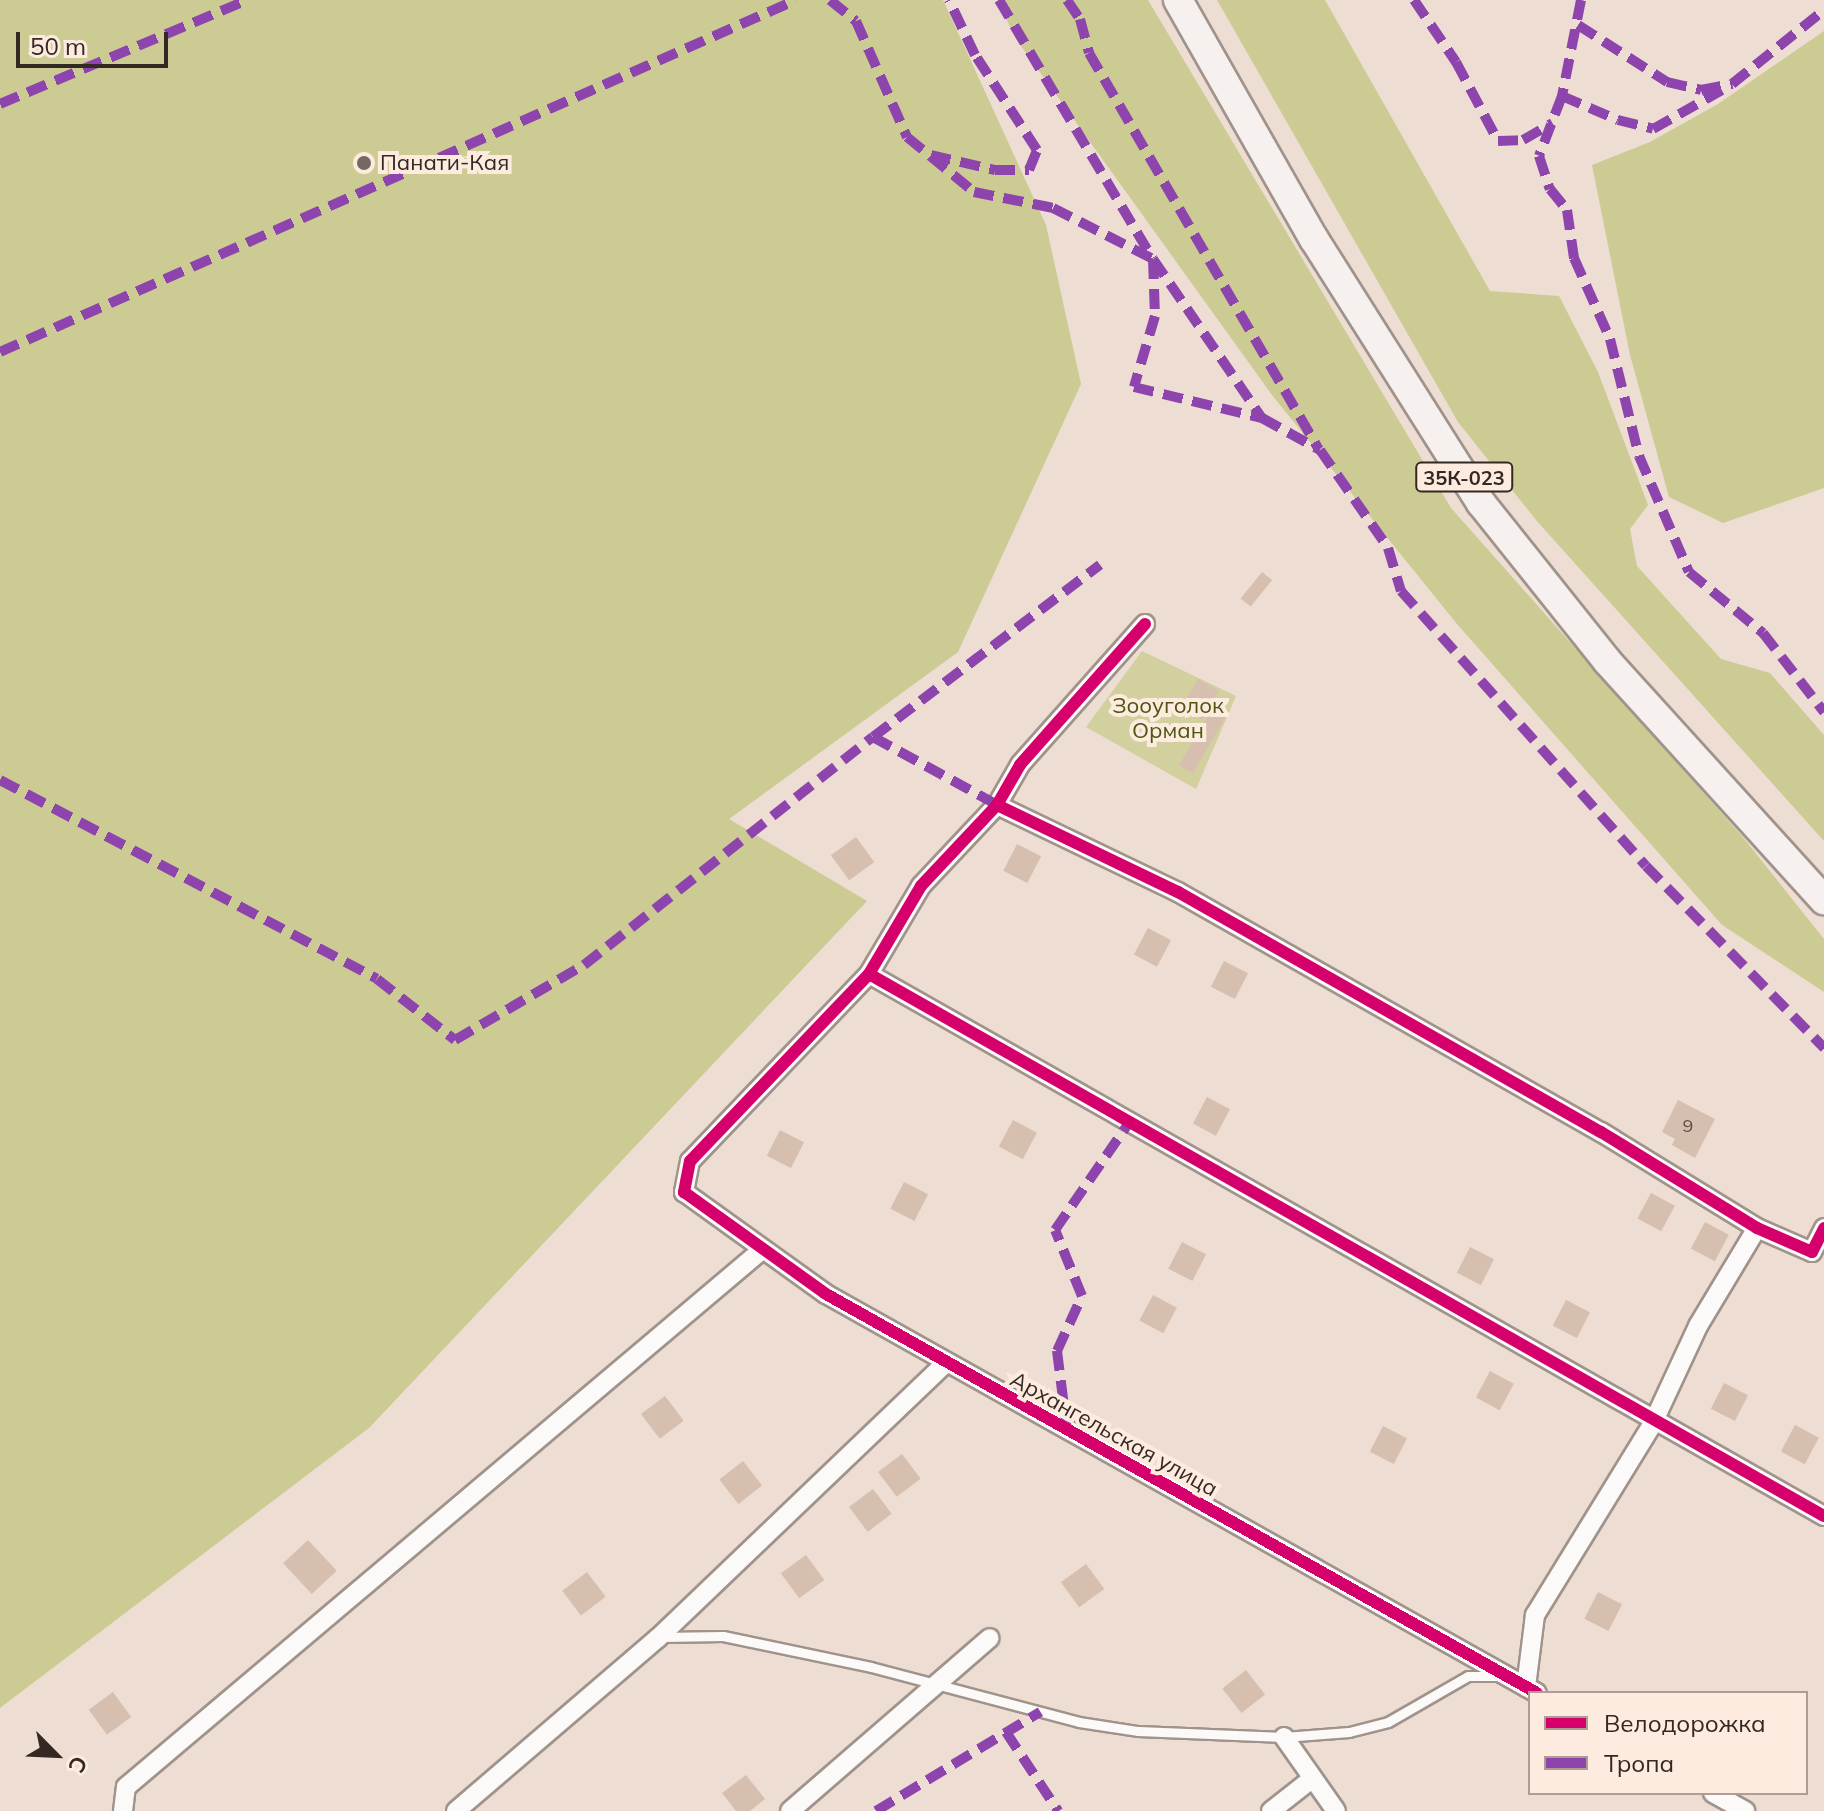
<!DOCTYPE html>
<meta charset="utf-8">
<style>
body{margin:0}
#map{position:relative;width:1824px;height:1811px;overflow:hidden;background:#eeddd2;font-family:Mulish,sans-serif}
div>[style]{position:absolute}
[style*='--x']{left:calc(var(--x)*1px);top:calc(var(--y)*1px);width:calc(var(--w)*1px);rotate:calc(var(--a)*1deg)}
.green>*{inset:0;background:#d1d09e}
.forest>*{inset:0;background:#cccb93}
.building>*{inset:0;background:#d6bfaf;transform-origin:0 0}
.roads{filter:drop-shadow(2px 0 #9f938b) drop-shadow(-2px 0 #9f938b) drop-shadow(0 2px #9f938b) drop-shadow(0 -2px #9f938b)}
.lane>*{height:9px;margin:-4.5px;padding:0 4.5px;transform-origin:4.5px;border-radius:4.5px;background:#fcfaf8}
.street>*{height:18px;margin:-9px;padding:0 9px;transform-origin:9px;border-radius:9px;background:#fcfaf8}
.primary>*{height:28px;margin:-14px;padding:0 14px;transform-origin:14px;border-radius:14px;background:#f6f0ee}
.quiet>*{height:10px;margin-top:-5px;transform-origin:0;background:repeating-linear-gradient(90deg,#8e44ad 0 20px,transparent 0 30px)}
.cycleway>*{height:12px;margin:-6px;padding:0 6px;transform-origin:6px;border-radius:6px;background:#d6006c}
.dots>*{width:22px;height:22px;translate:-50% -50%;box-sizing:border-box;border:4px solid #fdebdf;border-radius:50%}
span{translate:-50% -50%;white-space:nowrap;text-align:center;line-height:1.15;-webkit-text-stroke:8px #fdebdf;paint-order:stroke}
.number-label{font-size:18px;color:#5c4e45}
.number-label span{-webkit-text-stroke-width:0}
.shield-label span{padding:2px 6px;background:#fdebdf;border:2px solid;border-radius:6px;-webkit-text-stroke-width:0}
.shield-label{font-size:20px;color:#342922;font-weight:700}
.poi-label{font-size:22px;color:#342922}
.left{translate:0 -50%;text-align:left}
.park-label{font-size:22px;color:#4f5611}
.street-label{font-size:22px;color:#342922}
.legend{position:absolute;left:1528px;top:1691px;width:280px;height:104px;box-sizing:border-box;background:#fdebdf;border:2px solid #ad9d93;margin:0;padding:10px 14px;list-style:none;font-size:24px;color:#342922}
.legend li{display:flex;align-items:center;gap:16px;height:40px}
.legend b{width:40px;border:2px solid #ad9d93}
.north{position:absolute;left:16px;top:1715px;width:80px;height:80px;-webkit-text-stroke:6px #fdebdf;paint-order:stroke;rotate:114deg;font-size:22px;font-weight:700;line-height:32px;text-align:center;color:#342922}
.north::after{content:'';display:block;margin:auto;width:28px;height:36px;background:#342922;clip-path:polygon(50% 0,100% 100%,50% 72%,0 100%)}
.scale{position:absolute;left:16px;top:32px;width:152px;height:36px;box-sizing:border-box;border:4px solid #342922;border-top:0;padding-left:10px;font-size:24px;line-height:28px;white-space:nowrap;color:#342922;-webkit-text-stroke:6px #fdebdf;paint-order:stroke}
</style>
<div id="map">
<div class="green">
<i style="clip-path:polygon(1142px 651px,1236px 696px,1196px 789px,1086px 727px)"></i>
</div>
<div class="forest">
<i style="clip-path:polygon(0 0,943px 0,1046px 225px,1081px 384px,958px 652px,729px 819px,867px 901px,369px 1428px,0 1708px)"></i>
<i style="clip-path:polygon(997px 0,1148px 0,1451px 508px,1742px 836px,1824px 939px,1824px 992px,1722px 925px,1457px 624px,1272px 395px,1016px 39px)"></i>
<i style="clip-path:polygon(1217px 0,1325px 0,1490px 291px,1559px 296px,1598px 372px,1648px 505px,1630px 529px,1637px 566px,1721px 659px,1770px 673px,1824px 735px,1824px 841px,1536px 520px,1458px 422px)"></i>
<i style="clip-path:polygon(1824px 31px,1824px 488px,1723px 523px,1669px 497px,1630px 355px,1592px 165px,1650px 142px,1718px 104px)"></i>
</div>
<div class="building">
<i style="left:1262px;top:572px;width:13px;height:34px;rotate:39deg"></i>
<i style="left:1198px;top:679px;width:24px;height:33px;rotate:30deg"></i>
<i style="left:1215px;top:703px;width:16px;height:72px;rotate:30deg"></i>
<i style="left:856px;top:837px;width:31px;height:31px;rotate:54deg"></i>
<i style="left:1017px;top:844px;width:27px;height:30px;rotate:27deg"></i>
<i style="left:1148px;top:928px;width:26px;height:30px;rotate:28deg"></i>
<i style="left:1224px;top:961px;width:27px;height:29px;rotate:27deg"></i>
<i style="left:1207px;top:1097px;width:26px;height:30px;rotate:28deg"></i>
<i style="clip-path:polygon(1678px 1100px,1715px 1119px,1695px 1158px,1672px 1145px,1675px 1139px,1662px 1132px)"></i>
<i style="left:1013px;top:1120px;width:27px;height:30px;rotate:28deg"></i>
<i style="left:780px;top:1130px;width:27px;height:29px;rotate:27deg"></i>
<i style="left:904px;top:1182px;width:27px;height:30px;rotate:27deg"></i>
<i style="left:1651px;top:1193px;width:27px;height:29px;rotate:28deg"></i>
<i style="left:1705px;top:1222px;width:27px;height:30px;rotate:28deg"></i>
<i style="left:1182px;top:1242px;width:27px;height:30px;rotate:27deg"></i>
<i style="left:1470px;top:1247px;width:27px;height:29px;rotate:27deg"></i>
<i style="left:1153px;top:1295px;width:27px;height:29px;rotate:28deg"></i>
<i style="left:1566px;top:1300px;width:27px;height:29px;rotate:27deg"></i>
<i style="left:1490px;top:1371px;width:27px;height:30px;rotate:28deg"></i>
<i style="left:1724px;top:1383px;width:27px;height:29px;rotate:27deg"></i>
<i style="left:665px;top:1396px;width:31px;height:30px;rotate:53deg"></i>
<i style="left:1795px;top:1425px;width:27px;height:30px;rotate:28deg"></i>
<i style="left:1383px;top:1426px;width:27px;height:29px;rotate:27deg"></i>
<i style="left:902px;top:1454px;width:31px;height:30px;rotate:53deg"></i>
<i style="left:743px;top:1461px;width:31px;height:30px;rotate:52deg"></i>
<i style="left:873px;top:1489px;width:31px;height:30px;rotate:53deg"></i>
<i style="left:308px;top:1540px;width:42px;height:34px;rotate:47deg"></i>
<i style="left:806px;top:1555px;width:31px;height:31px;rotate:54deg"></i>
<i style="left:1086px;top:1564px;width:31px;height:31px;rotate:54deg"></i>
<i style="left:587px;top:1572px;width:31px;height:31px;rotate:53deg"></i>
<i style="left:1598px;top:1592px;width:27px;height:30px;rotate:27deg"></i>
<i style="left:1246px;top:1670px;width:31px;height:30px;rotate:52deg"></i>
<i style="left:113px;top:1692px;width:31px;height:30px;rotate:54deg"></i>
<i style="clip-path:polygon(746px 1775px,765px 1799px,750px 1811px,736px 1811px,722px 1793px)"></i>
</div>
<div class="roads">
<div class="lane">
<i style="--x:662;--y:1637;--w:61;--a:-0.9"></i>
<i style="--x:723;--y:1636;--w:151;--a:11.8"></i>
<i style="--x:871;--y:1667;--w:215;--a:14.8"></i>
<i style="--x:1079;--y:1722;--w:60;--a:8.7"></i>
<i style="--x:1138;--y:1731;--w:146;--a:2.4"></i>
<i style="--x:1284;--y:1737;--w:65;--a:-4.4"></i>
<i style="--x:1349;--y:1732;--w:40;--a:-14.4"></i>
<i style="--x:1388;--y:1722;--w:92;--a:-29.9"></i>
<i style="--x:1468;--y:1676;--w:31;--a:0"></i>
</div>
<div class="street">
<i style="--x:1145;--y:624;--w:188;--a:131.6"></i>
<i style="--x:1020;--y:765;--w:46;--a:119.9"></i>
<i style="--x:997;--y:805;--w:111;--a:133.2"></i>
<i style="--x:921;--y:886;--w:102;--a:120.6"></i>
<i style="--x:869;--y:974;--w:259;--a:133.7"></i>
<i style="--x:690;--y:1161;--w:32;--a:101"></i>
<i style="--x:684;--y:1192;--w:175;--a:35.7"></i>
<i style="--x:826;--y:1294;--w:815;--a:29.3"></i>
<i style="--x:997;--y:805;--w:201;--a:25.7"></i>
<i style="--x:1178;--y:892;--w:486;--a:29.6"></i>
<i style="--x:1601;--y:1132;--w:183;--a:31.6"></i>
<i style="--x:1757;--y:1228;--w:60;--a:23.6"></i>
<i style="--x:1812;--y:1252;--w:27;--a:-63"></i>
<i style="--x:869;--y:974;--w:1098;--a:29.58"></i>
<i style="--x:1526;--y:1687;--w:73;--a:-82.9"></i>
<i style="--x:1535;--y:1615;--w:225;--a:-58.4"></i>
<i style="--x:1653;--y:1423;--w:107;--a:-65.1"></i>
<i style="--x:1698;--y:1326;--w:114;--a:-59"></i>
<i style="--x:1284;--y:1737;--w:90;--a:54.9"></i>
<i style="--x:1713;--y:1793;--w:37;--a:29"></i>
<i style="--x:123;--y:1811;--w:24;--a:-83"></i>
<i style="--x:126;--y:1787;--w:832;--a:-40.18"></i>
<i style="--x:456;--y:1811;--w:266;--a:-40.6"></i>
<i style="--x:658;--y:1638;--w:398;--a:-43.7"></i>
<i style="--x:790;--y:1811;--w:264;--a:-40.9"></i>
<i style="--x:1271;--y:1811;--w:53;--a:-38.2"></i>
</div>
<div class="primary">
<i style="--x:1178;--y:0;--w:275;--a:60.4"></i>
<i style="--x:1314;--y:239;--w:312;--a:57.7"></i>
<i style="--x:1481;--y:503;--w:202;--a:51.4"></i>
<i style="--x:1607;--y:661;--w:323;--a:47.8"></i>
</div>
</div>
<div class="quiet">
<i style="--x:830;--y:0;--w:33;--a:39"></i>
<i style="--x:856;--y:21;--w:127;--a:66.3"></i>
<i style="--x:907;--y:137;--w:87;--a:39.4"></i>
<i style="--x:974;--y:192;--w:81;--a:11.4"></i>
<i style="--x:1053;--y:208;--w:112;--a:27"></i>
<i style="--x:1153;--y:259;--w:57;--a:88"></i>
<i style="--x:1155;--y:316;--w:74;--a:106.5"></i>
<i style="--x:1134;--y:387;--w:132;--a:13.6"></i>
<i style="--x:1262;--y:418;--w:66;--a:28.9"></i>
<i style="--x:1320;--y:450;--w:119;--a:55.2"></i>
<i style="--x:1388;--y:548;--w:45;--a:73.2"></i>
<i style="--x:1401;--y:591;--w:368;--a:48.3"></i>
<i style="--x:1646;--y:866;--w:255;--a:45.6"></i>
<i style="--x:999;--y:0;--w:301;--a:59.3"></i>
<i style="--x:1153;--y:259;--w:193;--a:55.6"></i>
<i style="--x:1067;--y:0;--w:23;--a:56"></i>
<i style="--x:1080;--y:19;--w:35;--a:75"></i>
<i style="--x:1089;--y:53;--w:458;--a:59.9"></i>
<i style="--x:1414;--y:0;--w:75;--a:55.9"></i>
<i style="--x:1456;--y:62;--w:89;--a:62"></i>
<i style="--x:1498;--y:141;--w:25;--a:-2"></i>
<i style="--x:1523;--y:140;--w:34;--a:-30"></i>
<i style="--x:1581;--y:0;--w:98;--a:101.2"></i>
<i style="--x:1562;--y:96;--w:64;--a:111"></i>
<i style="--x:1539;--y:156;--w:35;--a:72"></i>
<i style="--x:1550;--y:189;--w:27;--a:51"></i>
<i style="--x:1567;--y:210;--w:49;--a:81.7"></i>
<i style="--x:1574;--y:258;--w:89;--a:66"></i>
<i style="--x:1610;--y:339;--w:121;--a:76.1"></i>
<i style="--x:1639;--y:456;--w:126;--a:66.7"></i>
<i style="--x:1689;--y:572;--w:96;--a:39.5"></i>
<i style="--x:1763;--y:633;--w:100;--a:52.3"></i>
<i style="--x:1578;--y:25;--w:106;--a:32.6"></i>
<i style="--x:1667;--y:82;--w:35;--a:13"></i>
<i style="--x:1701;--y:90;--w:32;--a:-11"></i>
<i style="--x:1732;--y:84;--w:118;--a:-38.8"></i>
<i style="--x:1562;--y:96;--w:61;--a:23.2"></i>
<i style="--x:1618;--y:120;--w:36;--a:14"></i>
<i style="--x:1653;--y:129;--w:79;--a:-29.5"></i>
<i style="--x:0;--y:104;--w:269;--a:-22.8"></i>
<i style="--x:931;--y:155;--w:66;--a:13.2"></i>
<i style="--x:995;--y:170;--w:34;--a:0"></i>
<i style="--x:1029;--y:170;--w:22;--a:-68"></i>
<i style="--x:1037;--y:150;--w:113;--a:-123.1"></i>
<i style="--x:975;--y:55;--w:61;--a:-115.3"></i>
<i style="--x:0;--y:352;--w:870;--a:-23.86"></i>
<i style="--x:873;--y:737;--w:285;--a:-37.2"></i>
<i style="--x:0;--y:780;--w:426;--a:27.8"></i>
<i style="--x:377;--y:979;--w:99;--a:38"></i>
<i style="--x:455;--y:1040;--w:149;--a:-30.2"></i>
<i style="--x:584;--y:965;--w:368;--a:-38.3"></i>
<i style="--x:873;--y:737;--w:141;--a:28.7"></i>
<i style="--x:1067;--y:1430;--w:80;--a:-97.2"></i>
<i style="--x:1057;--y:1351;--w:60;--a:-65.6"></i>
<i style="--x:1082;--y:1296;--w:71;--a:-112.2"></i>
<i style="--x:1055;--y:1230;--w:134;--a:-55.4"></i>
<i style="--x:1006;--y:1732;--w:95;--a:56.6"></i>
<i style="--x:876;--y:1811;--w:192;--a:-31.1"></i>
</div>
<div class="cycleway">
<i style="--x:1145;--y:624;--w:188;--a:131.6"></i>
<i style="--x:1020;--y:765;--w:46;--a:119.9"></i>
<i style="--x:997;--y:805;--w:111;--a:133.2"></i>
<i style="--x:921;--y:886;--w:102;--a:120.6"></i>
<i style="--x:869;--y:974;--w:259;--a:133.7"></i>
<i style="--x:690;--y:1161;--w:32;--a:101"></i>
<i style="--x:684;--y:1192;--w:175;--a:35.7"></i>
<i style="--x:826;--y:1294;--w:815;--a:29.3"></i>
<i style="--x:997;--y:805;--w:201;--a:25.7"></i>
<i style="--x:1178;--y:892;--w:486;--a:29.6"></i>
<i style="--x:1601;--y:1132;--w:183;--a:31.6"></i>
<i style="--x:1757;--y:1228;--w:60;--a:23.6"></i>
<i style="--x:1812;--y:1252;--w:27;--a:-63"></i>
<i style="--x:869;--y:974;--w:1098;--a:29.58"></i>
</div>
<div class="dots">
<i style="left:364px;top:163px;background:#756860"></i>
</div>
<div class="number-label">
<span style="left:1688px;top:1126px">9</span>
</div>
<div class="shield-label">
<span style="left:1464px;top:477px">35К-023</span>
</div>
<div class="poi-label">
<span class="left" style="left:380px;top:163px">Панати-Кая</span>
</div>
<div class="park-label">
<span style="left:1168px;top:718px">Зооуголок<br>Орман</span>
</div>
<div class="street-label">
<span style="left:1114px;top:1434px;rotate:29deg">Архангельская улица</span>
</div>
<ul class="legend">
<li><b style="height:10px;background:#d6006c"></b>Велодорожка</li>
<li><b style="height:10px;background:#8e44ad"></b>Тропа</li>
</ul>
<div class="north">С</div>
<div class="scale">50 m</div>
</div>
